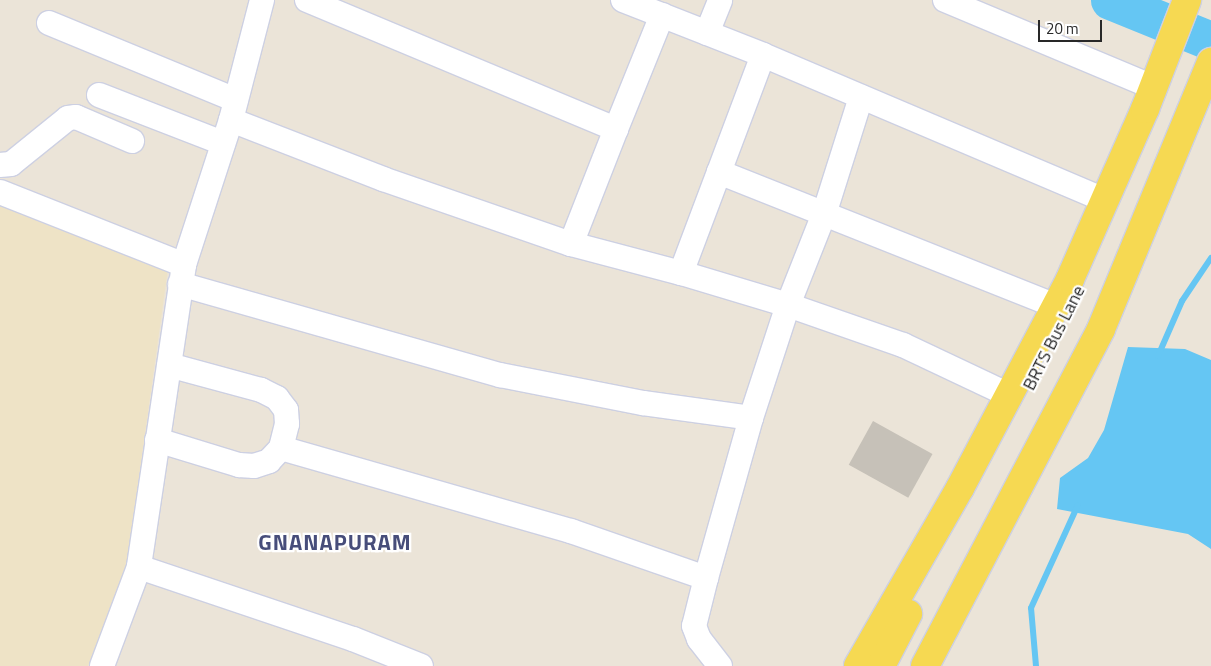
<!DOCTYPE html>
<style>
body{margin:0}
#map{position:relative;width:1211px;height:666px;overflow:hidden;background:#ebe4d8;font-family:"Titillium Web",sans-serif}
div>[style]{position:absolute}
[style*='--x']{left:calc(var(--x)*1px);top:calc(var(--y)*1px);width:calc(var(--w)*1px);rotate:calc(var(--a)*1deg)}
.education>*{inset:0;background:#eee3c6}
.water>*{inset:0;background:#65c6f3}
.stream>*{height:6px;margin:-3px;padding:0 3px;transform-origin:3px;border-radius:3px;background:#65c6f3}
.river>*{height:39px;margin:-19.5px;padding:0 19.5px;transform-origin:19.5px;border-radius:19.5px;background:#65c6f3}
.building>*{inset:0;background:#c6c1b8;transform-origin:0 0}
.roads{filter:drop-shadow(1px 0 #cdd0e2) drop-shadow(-1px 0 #cdd0e2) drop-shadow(0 1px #cdd0e2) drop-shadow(0 -1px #cdd0e2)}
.street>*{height:24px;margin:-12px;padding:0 12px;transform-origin:12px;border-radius:12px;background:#fff}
.primary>*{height:28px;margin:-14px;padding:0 14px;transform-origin:14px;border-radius:14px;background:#f6d952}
span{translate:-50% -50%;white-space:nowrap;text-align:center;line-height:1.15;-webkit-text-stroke:4.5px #fff;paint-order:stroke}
.street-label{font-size:18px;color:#282828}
.district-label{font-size:22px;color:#474d7a;font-weight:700;letter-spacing:1px}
.scale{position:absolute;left:1038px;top:20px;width:64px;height:22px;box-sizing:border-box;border:2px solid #282828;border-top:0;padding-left:6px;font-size:15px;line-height:18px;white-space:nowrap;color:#282828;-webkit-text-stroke:4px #fff;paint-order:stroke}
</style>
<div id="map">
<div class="education">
<i style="clip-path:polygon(0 201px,168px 269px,127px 563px,88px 666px,0 666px)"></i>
</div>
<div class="water">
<i style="clip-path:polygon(1128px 347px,1185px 349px,1211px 360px,1211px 549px,1188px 534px,1057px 509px,1060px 478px,1088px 458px,1104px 430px)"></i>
</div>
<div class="stream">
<i style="--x:1158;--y:356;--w:60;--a:-66.4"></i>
<i style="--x:1182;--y:301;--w:52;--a:-56"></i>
<i style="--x:1036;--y:666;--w:58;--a:-94.9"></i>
<i style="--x:1031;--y:608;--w:113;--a:-65.5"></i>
</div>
<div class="river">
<i style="--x:1110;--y:0;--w:109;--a:22.1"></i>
</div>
<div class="building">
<i style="left:873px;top:421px;width:68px;height:50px;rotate:29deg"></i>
</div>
<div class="roads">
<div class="street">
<i style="--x:262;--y:0;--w:124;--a:104.5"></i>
<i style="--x:231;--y:120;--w:152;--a:108"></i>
<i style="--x:184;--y:265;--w:305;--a:98.5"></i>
<i style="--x:139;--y:567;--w:226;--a:18.6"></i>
<i style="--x:353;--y:639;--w:73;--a:21.7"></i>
<i style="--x:307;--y:0;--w:335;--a:22.7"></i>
<i style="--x:616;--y:129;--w:123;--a:-68"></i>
<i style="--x:623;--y:0;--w:150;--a:21.4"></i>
<i style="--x:763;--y:55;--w:371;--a:23"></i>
<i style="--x:945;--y:0;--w:225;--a:22.7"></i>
<i style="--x:49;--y:23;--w:202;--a:22.4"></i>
<i style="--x:707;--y:33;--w:35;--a:-68"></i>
<i style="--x:763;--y:55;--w:125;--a:110.6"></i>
<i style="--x:719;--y:172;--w:363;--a:21.7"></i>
<i style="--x:99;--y:95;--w:133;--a:21.2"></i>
<i style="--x:861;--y:97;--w:123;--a:107.5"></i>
<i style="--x:824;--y:214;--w:98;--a:111.6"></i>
<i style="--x:788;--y:305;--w:122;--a:19.2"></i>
<i style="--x:903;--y:345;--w:117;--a:25.3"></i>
<i style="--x:231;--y:120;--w:163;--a:21.2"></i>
<i style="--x:383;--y:179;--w:199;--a:19.1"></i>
<i style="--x:571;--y:244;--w:123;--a:-68.6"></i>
<i style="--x:0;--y:165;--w:11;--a:-5"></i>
<i style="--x:11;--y:164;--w:73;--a:-38.9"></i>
<i style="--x:68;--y:118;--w:8;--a:-7"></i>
<i style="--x:76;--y:117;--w:61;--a:23.2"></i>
<i style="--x:0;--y:192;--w:198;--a:21.6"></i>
<i style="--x:571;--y:244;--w:114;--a:14.8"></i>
<i style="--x:180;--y:284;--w:333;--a:15.9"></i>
<i style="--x:500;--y:375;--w:146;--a:11.1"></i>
<i style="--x:643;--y:403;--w:109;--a:7.9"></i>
<i style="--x:157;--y:440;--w:86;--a:17"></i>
<i style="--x:239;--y:465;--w:15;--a:4"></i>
<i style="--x:254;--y:466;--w:16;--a:-18"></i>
<i style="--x:269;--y:461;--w:18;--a:-47"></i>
<i style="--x:281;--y:448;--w:25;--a:-76"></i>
<i style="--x:287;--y:424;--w:14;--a:-94"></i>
<i style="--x:286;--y:410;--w:15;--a:-127"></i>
<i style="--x:277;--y:398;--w:18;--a:-153"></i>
<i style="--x:261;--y:390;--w:95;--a:-164.8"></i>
<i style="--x:281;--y:448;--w:302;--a:16"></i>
<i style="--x:571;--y:531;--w:143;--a:19.2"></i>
<i style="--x:706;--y:578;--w:166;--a:-74.3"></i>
<i style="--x:751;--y:418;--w:119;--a:-71.9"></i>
<i style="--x:788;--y:305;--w:112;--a:-163.3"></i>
<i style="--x:681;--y:273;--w:108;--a:-69.4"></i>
<i style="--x:706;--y:578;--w:49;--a:104"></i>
<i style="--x:694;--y:626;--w:14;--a:69"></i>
<i style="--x:699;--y:639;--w:34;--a:52"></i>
<i style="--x:102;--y:666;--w:106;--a:-69.5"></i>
</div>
<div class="primary">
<i style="--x:858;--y:666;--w:205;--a:-60.2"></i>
<i style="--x:960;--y:488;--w:236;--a:-62.2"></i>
<i style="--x:1070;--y:279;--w:186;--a:-66.2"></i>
<i style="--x:1145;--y:109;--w:117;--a:-68.9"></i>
<i style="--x:881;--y:666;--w:59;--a:-62.6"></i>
<i style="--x:925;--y:666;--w:380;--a:-62.4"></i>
<i style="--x:1101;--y:329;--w:289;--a:-67.6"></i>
</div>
</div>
<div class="street-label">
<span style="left:1054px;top:338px;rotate:-63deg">BRTS Bus Lane</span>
</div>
<div class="district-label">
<span style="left:335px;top:543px">GNANAPURAM</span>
</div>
<div class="scale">20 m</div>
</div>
